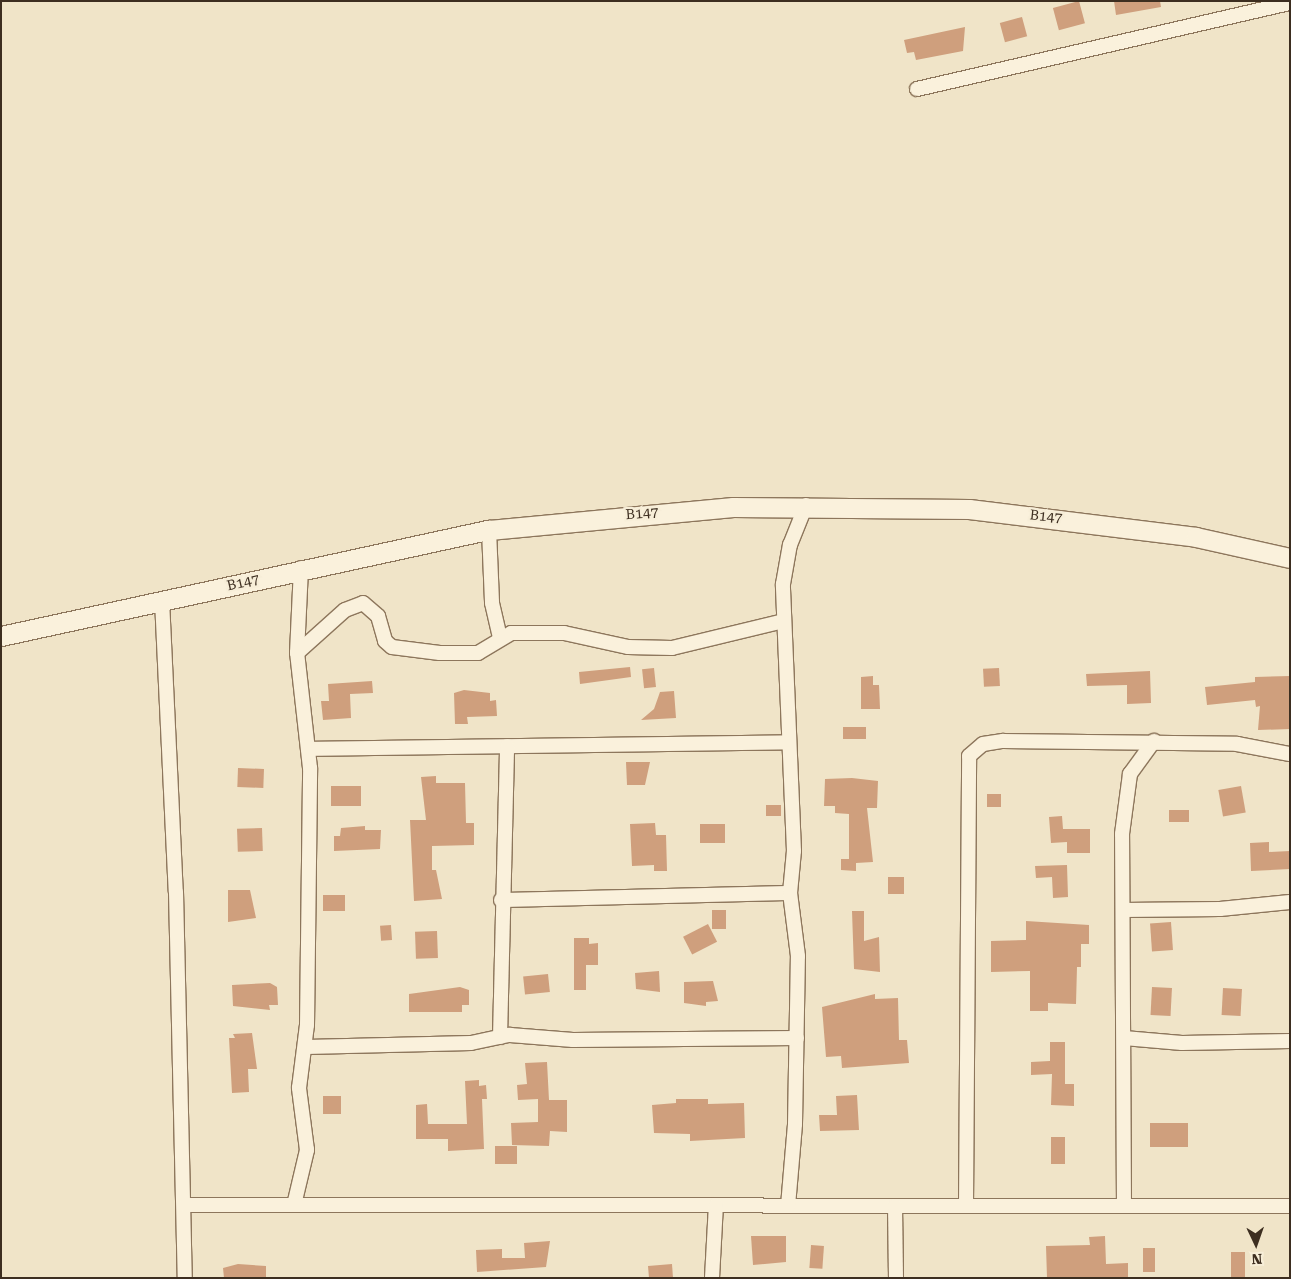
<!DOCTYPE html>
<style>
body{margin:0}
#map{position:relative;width:1291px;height:1279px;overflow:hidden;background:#f0e4c8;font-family:"Roboto Serif",serif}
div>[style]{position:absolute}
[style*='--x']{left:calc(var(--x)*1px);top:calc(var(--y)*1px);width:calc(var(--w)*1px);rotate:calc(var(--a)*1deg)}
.building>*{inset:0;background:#cf9f7d;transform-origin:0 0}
.roads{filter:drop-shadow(1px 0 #8d765c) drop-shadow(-1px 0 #8d765c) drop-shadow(0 1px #8d765c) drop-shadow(0 -1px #8d765c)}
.minor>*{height:14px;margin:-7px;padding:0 7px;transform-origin:7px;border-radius:7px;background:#faf1dc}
.secondary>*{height:19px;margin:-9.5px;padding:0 9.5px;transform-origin:9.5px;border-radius:9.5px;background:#faf1dc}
span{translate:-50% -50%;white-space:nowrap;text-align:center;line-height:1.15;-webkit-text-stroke:4.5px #f7eed8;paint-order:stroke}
.street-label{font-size:14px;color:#3d2e20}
.frame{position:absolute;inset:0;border:2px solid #3d2e20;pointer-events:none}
.north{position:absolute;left:1231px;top:1219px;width:50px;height:50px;-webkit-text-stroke:4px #f7eed8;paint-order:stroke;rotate:177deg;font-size:14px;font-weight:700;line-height:20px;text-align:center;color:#3d2e20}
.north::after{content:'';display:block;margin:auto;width:18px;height:22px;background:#3d2e20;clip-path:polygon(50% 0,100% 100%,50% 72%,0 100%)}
</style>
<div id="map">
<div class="building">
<i style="left:1079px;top:1px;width:23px;height:27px;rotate:75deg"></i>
<i style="clip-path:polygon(1114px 1px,1160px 1px,1161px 7px,1116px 15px)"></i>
<i style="left:1022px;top:17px;width:20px;height:23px;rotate:75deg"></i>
<i style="clip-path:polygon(965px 27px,963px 51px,916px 60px,914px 52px,907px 53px,904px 40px)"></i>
<i style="clip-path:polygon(630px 667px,631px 677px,580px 684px,579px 672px)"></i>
<i style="left:654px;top:668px;width:19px;height:12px;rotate:84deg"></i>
<i style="left:999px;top:668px;width:18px;height:16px;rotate:87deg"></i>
<i style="clip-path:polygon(1150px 671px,1151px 703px,1127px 704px,1127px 685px,1087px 686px,1086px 674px)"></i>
<i style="clip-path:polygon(873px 676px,873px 685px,879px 685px,880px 709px,861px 709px,861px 677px)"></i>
<i style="clip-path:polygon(1290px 676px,1290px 729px,1258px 730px,1260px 706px,1256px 707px,1255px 700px,1207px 705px,1205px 687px,1255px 682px,1255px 677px)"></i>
<i style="clip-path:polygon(372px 681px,373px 693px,350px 694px,351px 718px,323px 720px,321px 701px,329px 701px,328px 684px)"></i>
<i style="clip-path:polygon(464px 690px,490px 693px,490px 701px,496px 700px,497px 716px,467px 717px,468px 724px,455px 724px,454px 693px)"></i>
<i style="clip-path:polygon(674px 691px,676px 718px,641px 720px,654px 709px,660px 692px)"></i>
<i style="left:866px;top:727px;width:12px;height:23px;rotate:90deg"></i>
<i style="clip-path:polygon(626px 762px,650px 762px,645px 785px,627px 785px)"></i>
<i style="left:238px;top:768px;width:26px;height:19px;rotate:2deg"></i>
<i style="clip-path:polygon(436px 776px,436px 783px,465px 783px,466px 823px,474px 823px,474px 845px,432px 846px,432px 870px,436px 870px,442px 899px,414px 901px,410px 820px,426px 820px,421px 777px)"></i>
<i style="clip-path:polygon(852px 778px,878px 781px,877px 808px,867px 808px,873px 862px,856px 863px,856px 871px,841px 870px,841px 859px,849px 859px,849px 814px,835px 813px,835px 806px,824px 806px,825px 779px)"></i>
<i style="left:331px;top:786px;width:30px;height:20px"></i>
<i style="left:1241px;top:786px;width:27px;height:23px;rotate:80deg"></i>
<i style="left:987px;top:794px;width:14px;height:13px"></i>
<i style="left:781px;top:805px;width:11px;height:15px;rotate:90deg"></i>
<i style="left:1169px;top:810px;width:20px;height:12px"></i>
<i style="clip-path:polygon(1062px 816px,1063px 829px,1090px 829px,1090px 853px,1067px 853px,1067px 842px,1051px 843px,1049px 817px)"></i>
<i style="clip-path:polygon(655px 823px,656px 835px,666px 835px,667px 871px,654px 871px,654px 865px,632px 866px,630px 824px)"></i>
<i style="left:700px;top:824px;width:25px;height:19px"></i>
<i style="clip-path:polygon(365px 826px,365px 830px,381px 830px,380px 849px,334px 851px,334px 836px,340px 836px,341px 828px)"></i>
<i style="left:262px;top:828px;width:23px;height:25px;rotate:88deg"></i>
<i style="clip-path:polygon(1269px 842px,1269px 852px,1290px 851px,1290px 869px,1251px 871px,1250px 843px)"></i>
<i style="clip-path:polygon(1067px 865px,1068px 897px,1053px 898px,1052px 877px,1036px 878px,1035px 866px)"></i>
<i style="left:904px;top:877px;width:17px;height:16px;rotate:90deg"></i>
<i style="clip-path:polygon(228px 890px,250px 890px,256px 918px,228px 922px)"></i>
<i style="left:323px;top:895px;width:22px;height:16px"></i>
<i style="left:712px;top:910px;width:14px;height:19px"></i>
<i style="clip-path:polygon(852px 911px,864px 911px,864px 941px,879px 937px,880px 972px,854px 969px)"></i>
<i style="clip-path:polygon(1026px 921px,1089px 925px,1089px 944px,1081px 944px,1081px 967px,1077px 967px,1076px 1004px,1048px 1003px,1048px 1011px,1030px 1011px,1030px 971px,991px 972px,991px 941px,1026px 940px)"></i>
<i style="left:1171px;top:922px;width:28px;height:21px;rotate:86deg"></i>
<i style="left:708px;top:924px;width:20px;height:28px;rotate:63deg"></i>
<i style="left:391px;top:925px;width:15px;height:11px;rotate:86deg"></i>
<i style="left:437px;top:931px;width:27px;height:22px;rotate:88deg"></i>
<i style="clip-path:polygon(574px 938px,589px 938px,589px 944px,598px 943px,598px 965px,586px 965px,586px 990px,574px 990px)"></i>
<i style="clip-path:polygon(659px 971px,660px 992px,636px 989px,635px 973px)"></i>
<i style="left:548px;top:974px;width:18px;height:25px;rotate:84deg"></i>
<i style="clip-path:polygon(713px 981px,718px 1001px,706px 1002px,706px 1006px,684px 1003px,684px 982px)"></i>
<i style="clip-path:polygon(270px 983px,277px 987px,278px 1005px,269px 1005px,270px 1010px,233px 1006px,232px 985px)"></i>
<i style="clip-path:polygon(460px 987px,469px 990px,469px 1005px,462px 1005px,462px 1012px,409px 1012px,409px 994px)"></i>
<i style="left:1152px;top:987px;width:20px;height:28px;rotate:3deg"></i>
<i style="left:1223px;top:988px;width:19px;height:27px;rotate:3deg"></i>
<i style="clip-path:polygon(875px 994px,875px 999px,898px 998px,899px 1040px,907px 1040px,909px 1063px,842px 1068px,841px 1056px,826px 1057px,822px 1007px)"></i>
<i style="clip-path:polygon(252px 1033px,257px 1069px,248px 1069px,249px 1092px,232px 1093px,229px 1038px,235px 1038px,233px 1034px)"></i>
<i style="clip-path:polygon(1050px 1042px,1065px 1042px,1065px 1084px,1074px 1084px,1074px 1106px,1051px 1105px,1052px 1074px,1031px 1075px,1031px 1062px,1050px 1061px)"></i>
<i style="clip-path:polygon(547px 1062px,549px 1100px,567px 1100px,567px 1132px,550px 1131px,549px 1146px,512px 1145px,511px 1123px,538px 1122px,538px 1099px,518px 1100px,517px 1085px,527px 1084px,525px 1063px)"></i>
<i style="clip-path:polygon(479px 1080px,479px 1086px,486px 1085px,487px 1099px,482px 1099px,484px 1149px,448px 1151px,448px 1139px,416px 1139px,416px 1105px,427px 1104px,428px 1124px,467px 1124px,465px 1081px)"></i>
<i style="clip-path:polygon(857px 1095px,859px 1130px,820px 1131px,819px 1115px,837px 1115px,836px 1096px)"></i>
<i style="left:323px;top:1096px;width:18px;height:18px"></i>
<i style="clip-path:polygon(676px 1099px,708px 1099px,708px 1104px,744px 1103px,745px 1138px,690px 1141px,690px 1134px,654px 1133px,652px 1105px,676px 1103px)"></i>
<i style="left:1150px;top:1123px;width:38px;height:24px"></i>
<i style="left:1051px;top:1137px;width:14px;height:27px"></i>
<i style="left:495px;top:1146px;width:22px;height:18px"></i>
<i style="clip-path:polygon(751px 1236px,786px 1236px,786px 1262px,753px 1265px)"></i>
<i style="clip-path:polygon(1105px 1236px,1106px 1264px,1128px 1263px,1128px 1278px,1047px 1278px,1046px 1246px,1090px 1245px,1089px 1237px)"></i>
<i style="clip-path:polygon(550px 1241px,546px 1267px,477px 1272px,476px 1250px,502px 1249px,502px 1258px,525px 1258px,524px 1243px)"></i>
<i style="left:811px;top:1245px;width:13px;height:23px;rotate:4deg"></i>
<i style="left:1143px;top:1248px;width:12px;height:24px"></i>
<i style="left:1231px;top:1252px;width:14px;height:26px"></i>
<i style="clip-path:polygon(238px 1264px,266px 1266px,266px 1278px,224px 1278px,223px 1268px)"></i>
<i style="clip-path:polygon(672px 1264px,673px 1278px,649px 1278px,648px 1266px)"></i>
</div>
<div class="roads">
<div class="minor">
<i style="--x:917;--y:89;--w:383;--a:-13"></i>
<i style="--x:489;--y:530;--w:73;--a:87.6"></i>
<i style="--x:492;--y:603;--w:35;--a:77"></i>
<i style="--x:162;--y:600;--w:292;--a:87.3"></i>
<i style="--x:176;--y:892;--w:386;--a:88.7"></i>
<i style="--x:297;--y:653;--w:64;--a:-41.9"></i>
<i style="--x:345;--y:610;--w:19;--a:-21"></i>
<i style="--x:363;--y:603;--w:20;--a:41"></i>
<i style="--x:378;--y:616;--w:26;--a:74"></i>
<i style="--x:385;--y:641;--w:9;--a:41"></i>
<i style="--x:392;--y:647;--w:48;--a:7.1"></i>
<i style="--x:440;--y:653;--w:38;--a:0"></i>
<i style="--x:478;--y:653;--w:39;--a:-31"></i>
<i style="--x:511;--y:633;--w:53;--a:0"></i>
<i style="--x:564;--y:633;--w:66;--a:12.3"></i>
<i style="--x:628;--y:647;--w:44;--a:1.3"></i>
<i style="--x:672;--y:648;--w:115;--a:-13.6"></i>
<i style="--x:308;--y:749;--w:481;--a:-0.8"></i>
<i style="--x:501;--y:900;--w:289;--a:-1.4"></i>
<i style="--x:1123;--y:910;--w:97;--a:-0.6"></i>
<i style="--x:1220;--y:909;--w:70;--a:-5.7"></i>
<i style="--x:500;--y:1037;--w:291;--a:-88.6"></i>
<i style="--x:1124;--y:1038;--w:58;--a:4.9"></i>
<i style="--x:1182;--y:1043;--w:108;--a:-1.1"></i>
<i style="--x:306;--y:1047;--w:165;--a:-1.4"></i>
<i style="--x:471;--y:1043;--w:40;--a:-12"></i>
<i style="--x:510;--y:1035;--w:63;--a:4.5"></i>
<i style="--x:573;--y:1040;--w:224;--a:-0.5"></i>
<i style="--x:186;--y:1205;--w:1104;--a:0.05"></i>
<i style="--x:294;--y:1205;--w:57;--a:-76.7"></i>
<i style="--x:307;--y:1150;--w:63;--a:-97.4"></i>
<i style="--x:299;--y:1088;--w:64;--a:-82.8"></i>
<i style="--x:307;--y:1025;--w:257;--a:-89.3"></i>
<i style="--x:310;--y:768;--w:116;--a:-96.4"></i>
<i style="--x:297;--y:653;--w:85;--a:-87.3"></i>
<i style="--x:788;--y:1206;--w:82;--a:-85.1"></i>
<i style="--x:795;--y:1124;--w:168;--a:-89"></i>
<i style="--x:798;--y:956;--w:64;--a:-97.2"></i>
<i style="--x:790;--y:893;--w:42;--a:-84.6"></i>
<i style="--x:794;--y:851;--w:267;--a:-92.4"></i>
<i style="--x:783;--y:584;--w:40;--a:-80"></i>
<i style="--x:790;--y:545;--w:43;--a:-68.2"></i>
<i style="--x:895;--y:1206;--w:72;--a:89.2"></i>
<i style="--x:966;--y:1206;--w:450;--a:-89.6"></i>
<i style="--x:969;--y:756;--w:18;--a:-41"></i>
<i style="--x:983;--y:744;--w:20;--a:-9"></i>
<i style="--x:1003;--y:741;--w:234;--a:0.7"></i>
<i style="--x:1237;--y:744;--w:54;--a:10.7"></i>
<i style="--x:1124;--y:1206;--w:372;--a:-90.3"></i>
<i style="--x:1122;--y:834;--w:61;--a:-82.4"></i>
<i style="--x:1130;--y:774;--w:41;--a:-54"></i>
<i style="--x:712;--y:1278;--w:73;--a:-86.9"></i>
</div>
<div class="secondary">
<i style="--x:1;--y:636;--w:499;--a:-12.3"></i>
<i style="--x:489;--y:530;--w:245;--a:-5.4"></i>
<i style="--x:733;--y:507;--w:236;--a:0.5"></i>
<i style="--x:969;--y:509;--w:229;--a:7"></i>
<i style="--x:1196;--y:537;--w:96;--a:12.6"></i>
</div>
</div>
<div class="street-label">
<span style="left:642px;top:513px;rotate:-5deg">B147</span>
<span style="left:1046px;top:516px;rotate:6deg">B147</span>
<span style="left:243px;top:582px;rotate:-13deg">B147</span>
</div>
<div class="frame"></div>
<div class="north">N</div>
</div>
